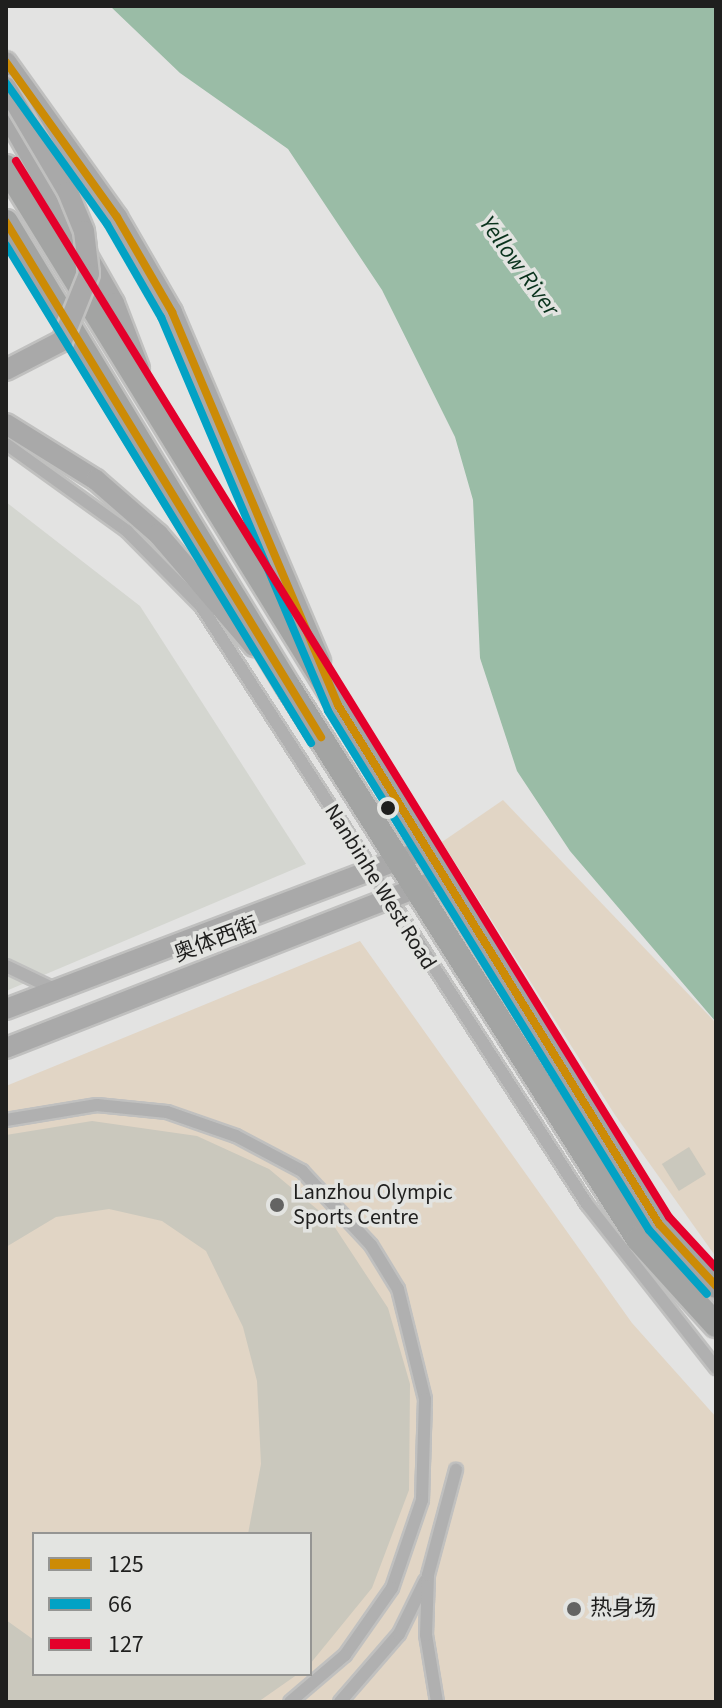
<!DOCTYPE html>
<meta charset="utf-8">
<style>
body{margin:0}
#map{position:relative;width:722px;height:1708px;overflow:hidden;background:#e3e3e2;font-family:"Source Sans 3","Noto Sans SC",sans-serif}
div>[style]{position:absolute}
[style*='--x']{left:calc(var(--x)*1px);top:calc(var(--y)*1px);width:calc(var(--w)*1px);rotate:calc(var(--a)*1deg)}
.built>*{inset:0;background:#d4d6d0}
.green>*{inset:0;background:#e1d5c5}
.water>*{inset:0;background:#9abca6}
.building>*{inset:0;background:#cac8bd;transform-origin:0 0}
.roads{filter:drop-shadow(2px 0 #c0c0bf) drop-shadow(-2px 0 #c0c0bf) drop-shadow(0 2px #c0c0bf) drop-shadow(0 -2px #c0c0bf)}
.street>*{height:12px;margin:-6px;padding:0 6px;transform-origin:6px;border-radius:6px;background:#b0b0b0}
.primary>*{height:20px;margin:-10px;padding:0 10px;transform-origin:10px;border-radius:10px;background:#a9a9a9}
.highway>*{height:24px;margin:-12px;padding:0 12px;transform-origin:12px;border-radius:12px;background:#a3a4a3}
.bridges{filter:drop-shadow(2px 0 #c0c0bf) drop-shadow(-2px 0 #c0c0bf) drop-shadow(0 2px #c0c0bf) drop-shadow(0 -2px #c0c0bf)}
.primary-bridge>*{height:20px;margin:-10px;padding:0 10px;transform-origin:10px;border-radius:10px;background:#a9a9a9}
.bus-1>*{height:8px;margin:-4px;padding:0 4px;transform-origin:4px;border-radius:4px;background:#cc8b06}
.bus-2>*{height:8px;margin:-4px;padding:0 4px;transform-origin:4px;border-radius:4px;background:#02a2c5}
.bus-3>*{height:8px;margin:-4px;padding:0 4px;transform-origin:4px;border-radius:4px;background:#e4002b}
.dots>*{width:22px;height:22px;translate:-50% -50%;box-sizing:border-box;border:4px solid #e3e4e1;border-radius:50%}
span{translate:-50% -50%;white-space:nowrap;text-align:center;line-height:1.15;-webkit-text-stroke:7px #e3e4e1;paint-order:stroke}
.street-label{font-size:22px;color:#1f1f1e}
.poi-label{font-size:22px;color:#1f1f1e}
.left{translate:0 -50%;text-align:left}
.water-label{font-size:24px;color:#09321c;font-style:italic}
.frame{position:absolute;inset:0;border:8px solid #1f1f1e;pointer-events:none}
.legend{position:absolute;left:32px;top:1532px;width:280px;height:144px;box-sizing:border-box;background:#e3e4e1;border:2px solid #959593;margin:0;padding:10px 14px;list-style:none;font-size:24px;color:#1f1f1e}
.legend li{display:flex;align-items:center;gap:16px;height:40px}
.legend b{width:40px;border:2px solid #959593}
</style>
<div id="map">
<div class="built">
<i style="clip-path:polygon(6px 502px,140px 606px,306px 864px,6px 991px)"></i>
</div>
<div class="green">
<i style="clip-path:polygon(503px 800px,716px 1023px,716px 1257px,615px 1115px,442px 842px)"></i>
<i style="clip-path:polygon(evenodd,360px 941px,632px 1323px,716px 1417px,716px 1702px,6px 1702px,6px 1086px,360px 941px,34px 1534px,310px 1534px,310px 1674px,34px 1674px,34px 1534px)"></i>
</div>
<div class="water">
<i style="clip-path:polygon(110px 6px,716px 6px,716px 1022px,570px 851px,517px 771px,480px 658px,473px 500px,455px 437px,382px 290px,288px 149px,180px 73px)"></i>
</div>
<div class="building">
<i style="clip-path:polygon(92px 1121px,197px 1136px,269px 1169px,330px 1220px,388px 1308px,410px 1384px,409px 1490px,372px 1588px,310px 1664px,310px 1534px,248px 1534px,261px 1464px,257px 1381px,243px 1327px,206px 1251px,162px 1221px,109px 1209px,56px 1217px,6px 1247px,6px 1135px)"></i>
<i style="left:689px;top:1147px;width:32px;height:32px;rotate:58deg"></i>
<i style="clip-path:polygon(6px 1620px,34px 1640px,34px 1674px,298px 1674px,258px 1702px,6px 1702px)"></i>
</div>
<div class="roads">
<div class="street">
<i style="--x:6;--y:444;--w:149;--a:35.7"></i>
<i style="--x:127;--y:531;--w:105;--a:45.4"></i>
<i style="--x:201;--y:606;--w:712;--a:57.16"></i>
<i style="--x:587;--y:1204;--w:209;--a:51.8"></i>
<i style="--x:6;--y:966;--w:55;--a:25.6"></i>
<i style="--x:6;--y:1120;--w:92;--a:-9.4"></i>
<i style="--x:97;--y:1105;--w:70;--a:5.7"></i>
<i style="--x:167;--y:1112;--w:73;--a:19.2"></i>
<i style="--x:236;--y:1136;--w:75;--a:27.9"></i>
<i style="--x:302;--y:1171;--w:101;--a:47"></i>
<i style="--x:371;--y:1245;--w:52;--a:58.5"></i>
<i style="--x:398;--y:1289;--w:113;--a:76.2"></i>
<i style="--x:425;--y:1399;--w:101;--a:91.7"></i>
<i style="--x:422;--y:1500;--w:93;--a:108.8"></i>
<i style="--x:392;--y:1588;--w:82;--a:125"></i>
<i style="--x:345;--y:1655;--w:72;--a:139.5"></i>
<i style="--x:340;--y:1702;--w:90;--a:-49.1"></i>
<i style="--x:399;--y:1634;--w:59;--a:-63.9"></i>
<i style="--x:437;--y:1702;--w:68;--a:-99.3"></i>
<i style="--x:426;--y:1635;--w:60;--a:-88.1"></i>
<i style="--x:428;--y:1575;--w:109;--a:-75.1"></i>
</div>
<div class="primary">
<i style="--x:6;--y:62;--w:191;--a:54.4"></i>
<i style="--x:117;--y:217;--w:110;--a:59.9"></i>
<i style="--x:172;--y:312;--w:379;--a:67"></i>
<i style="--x:6;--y:113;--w:219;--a:60.4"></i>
<i style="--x:114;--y:303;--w:70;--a:69"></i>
<i style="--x:6;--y:424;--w:106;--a:31.9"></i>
<i style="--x:96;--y:480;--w:82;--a:41.1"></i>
<i style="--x:158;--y:534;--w:148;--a:49.4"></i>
<i style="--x:6;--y:1009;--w:450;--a:-20.8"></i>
<i style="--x:6;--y:1048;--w:470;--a:-21.3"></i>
</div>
<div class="highway">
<i style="--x:6;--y:167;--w:1242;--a:58.29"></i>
<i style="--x:659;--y:1224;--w:84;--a:47.4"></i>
<i style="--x:6;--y:222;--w:543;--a:58.71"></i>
<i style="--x:288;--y:686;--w:654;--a:57.67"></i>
<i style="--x:638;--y:1239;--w:116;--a:47.8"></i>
</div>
</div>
<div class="bridges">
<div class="primary-bridge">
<i style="--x:6;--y:87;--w:122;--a:59.4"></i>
<i style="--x:68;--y:192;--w:42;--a:67.7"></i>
<i style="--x:84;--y:231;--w:43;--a:83.4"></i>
<i style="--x:89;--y:274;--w:72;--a:111.9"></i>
<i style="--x:62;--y:341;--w:63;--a:152.6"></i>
</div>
</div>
<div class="bus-1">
<i style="--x:6;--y:62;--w:191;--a:54.4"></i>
<i style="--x:117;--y:217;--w:110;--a:59.9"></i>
<i style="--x:172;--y:312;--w:427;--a:67.1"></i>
<i style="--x:338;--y:705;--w:610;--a:58.26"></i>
<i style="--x:659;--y:1224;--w:84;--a:47.4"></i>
<i style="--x:6;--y:222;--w:604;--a:58.55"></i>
</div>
<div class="bus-2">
<i style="--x:6;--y:83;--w:173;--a:54.4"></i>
<i style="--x:107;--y:224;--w:108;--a:59.9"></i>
<i style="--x:161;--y:317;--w:428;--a:67"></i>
<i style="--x:328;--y:711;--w:610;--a:58.26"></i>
<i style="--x:649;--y:1230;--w:86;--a:47.8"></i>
<i style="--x:6;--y:245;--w:584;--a:58.51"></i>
</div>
<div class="bus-3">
<i style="--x:16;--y:161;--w:1242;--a:58.27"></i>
<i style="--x:669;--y:1217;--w:69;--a:47.3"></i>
</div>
<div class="dots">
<i style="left:388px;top:808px;background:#1f1f1e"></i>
<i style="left:277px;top:1205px;background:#646463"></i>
<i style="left:574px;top:1609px;background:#646463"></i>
</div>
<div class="street-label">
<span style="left:380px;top:887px;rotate:58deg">Nanbinhe West Road</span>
<span style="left:216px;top:940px;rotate:-21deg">奥体西街</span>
</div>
<div class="poi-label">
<span class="left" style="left:293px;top:1205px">Lanzhou Olympic<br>Sports Centre</span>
<span class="left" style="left:590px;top:1609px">热身场</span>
</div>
<div class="water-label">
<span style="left:519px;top:266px;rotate:54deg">Yellow River</span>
</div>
<div class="frame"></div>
<ul class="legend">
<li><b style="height:10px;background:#cc8b06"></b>125</li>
<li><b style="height:10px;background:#02a2c5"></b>66</li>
<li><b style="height:10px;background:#e4002b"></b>127</li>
</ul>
</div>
